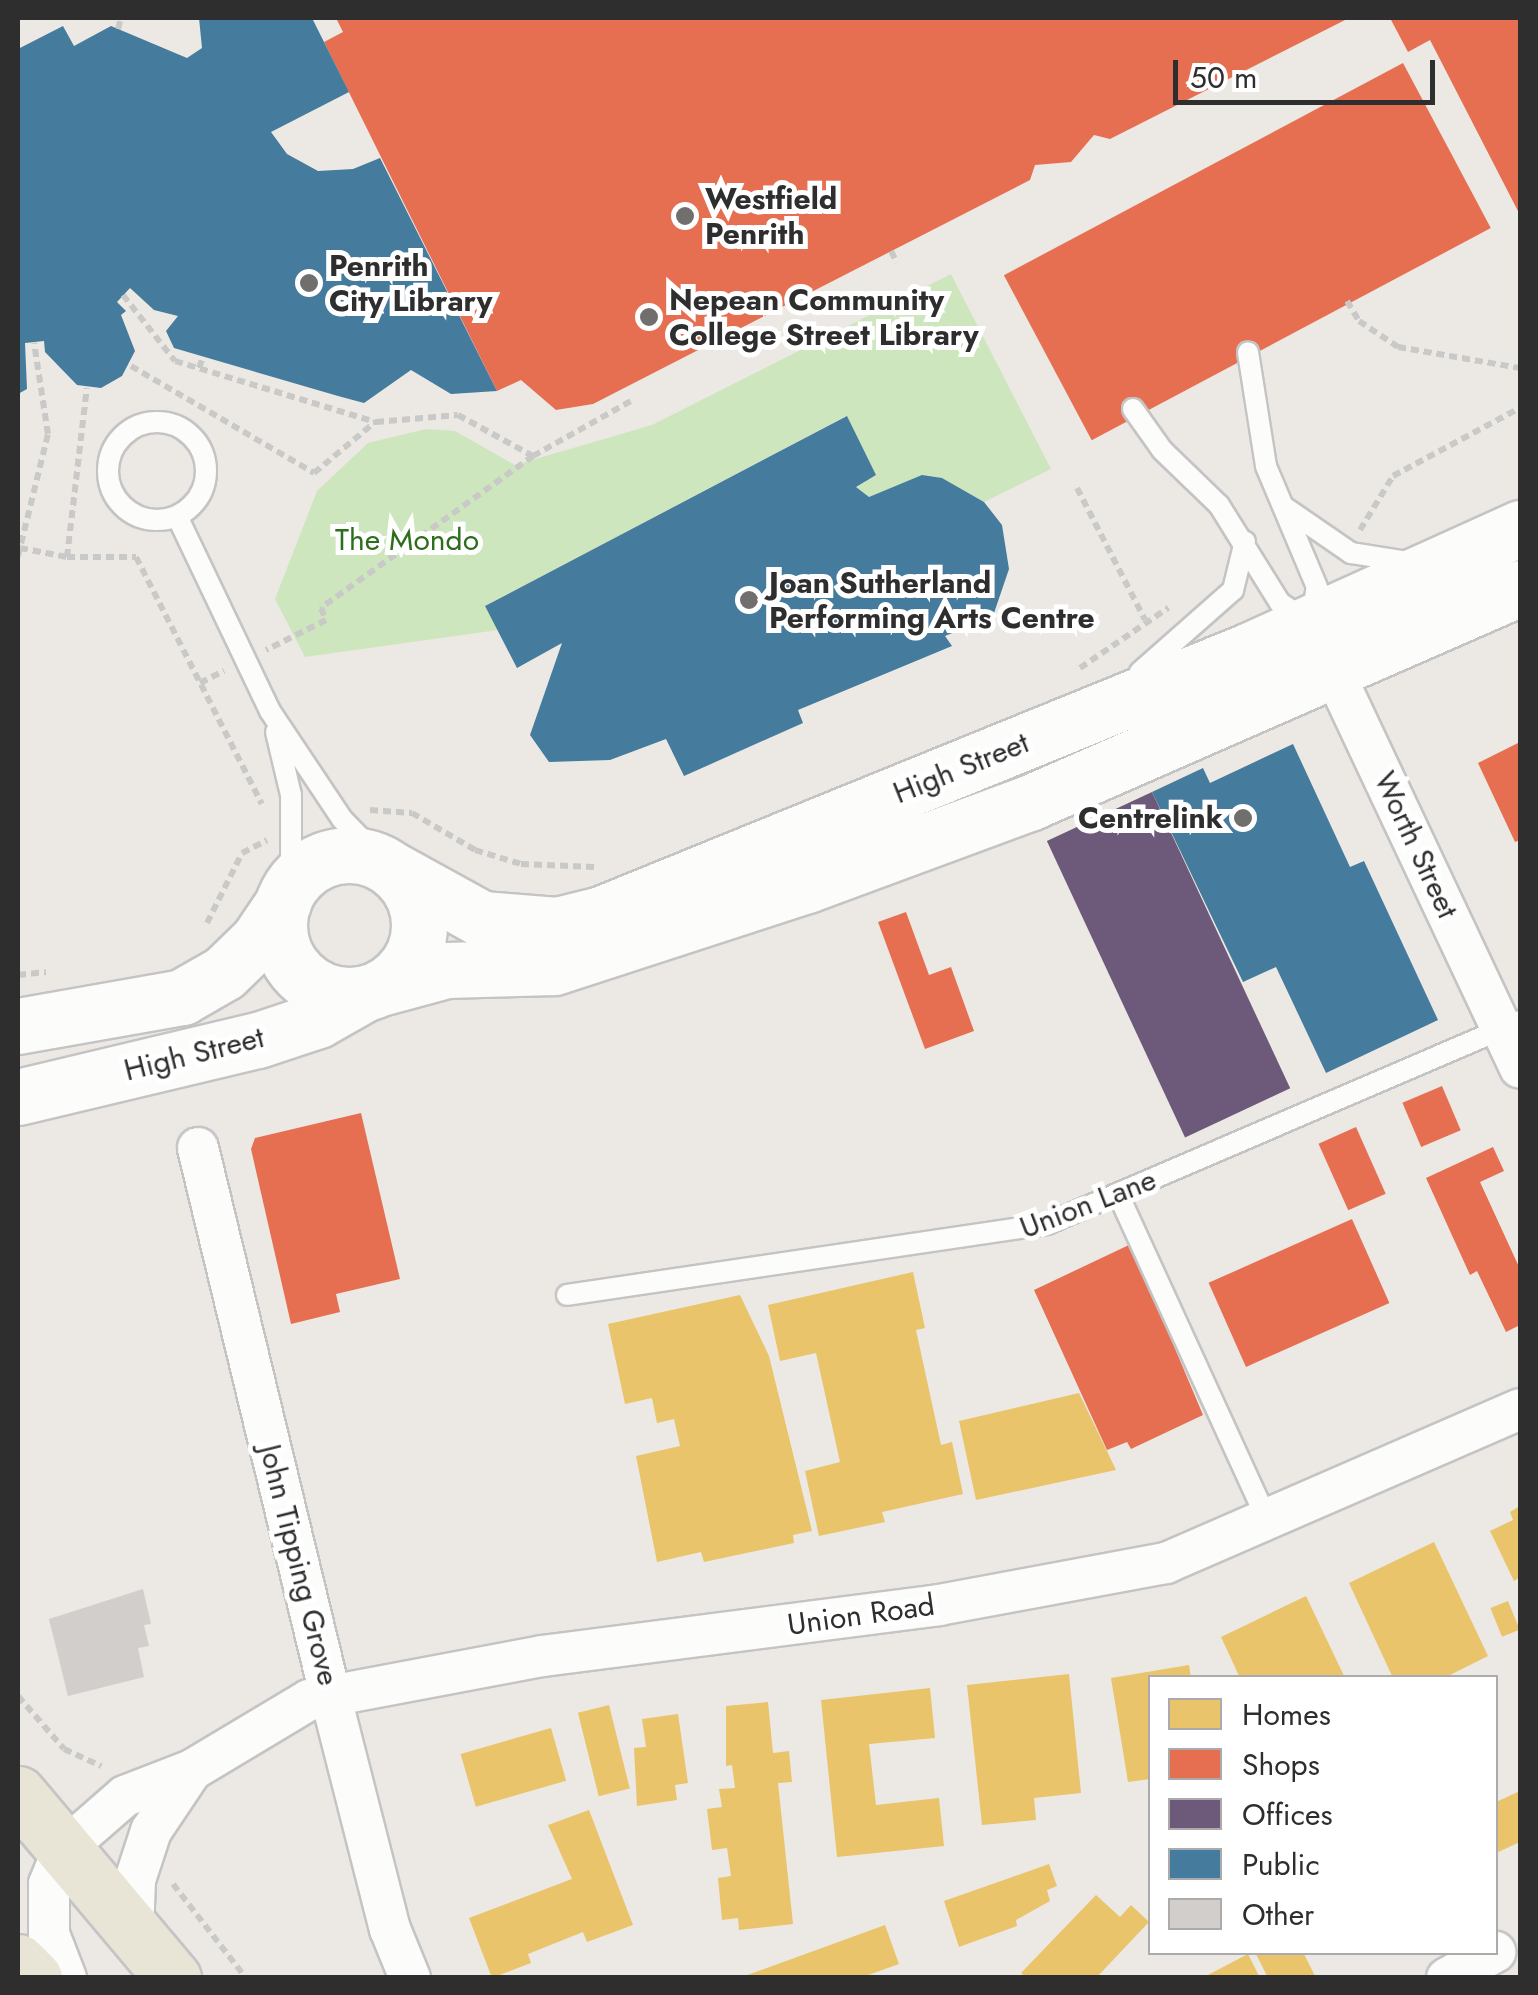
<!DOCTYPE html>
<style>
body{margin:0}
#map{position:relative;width:1538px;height:1995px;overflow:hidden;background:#ece8e4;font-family:Jost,sans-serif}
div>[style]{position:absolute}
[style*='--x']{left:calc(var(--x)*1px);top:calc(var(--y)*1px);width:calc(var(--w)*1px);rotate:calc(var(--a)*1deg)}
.green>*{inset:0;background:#cee6be}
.homes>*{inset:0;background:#e9c46a;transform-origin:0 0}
.shops>*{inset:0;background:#e76f51;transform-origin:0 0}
.offices>*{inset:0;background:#6d597a;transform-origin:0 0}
.public>*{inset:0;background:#457b9d}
.building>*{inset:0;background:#d1cecb}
.path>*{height:6px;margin-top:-3px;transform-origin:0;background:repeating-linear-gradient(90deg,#c9c9c8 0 8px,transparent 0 13px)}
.roads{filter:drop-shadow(2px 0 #c5c4c5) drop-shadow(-2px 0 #c5c4c5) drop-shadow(0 2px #c5c4c5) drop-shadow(0 -2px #c5c4c5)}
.lane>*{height:20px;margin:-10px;padding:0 10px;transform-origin:10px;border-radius:10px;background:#fcfcfb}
.lane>.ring{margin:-10px;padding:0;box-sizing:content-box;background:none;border:20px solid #fcfcfb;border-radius:50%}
.street>*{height:40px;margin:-20px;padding:0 20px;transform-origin:20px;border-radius:20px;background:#fcfcfb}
.secondary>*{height:55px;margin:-27.5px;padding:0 27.5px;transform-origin:27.5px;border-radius:27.5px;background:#fcfcfb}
.secondary>.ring{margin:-27.5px;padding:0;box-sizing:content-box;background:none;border:55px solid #fcfcfb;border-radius:50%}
.primary>*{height:55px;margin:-27.5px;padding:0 27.5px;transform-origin:27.5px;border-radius:27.5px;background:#e8e4d6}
.dots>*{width:28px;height:28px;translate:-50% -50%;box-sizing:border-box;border:5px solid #fff;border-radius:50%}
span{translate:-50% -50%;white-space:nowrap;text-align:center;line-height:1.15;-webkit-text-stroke:10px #fff;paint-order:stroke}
.poi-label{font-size:30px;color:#2e2e2e;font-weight:700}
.left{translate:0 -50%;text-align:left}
.right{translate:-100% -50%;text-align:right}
.park-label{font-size:30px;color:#2c6e1b}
.street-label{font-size:30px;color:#2e2e2e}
.frame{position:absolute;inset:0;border:20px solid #2e2e2e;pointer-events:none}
.legend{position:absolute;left:1148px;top:1675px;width:350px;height:280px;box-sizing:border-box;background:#fff;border:2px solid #ababab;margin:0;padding:12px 18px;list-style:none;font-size:30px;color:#2e2e2e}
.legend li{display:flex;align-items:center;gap:20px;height:50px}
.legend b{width:50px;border:2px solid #ababab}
.scale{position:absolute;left:1173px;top:60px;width:262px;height:45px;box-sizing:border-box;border:5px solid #2e2e2e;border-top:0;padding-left:12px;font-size:30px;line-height:35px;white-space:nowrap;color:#2e2e2e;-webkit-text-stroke:8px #fff;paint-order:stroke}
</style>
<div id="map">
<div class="green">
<i style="clip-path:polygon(951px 274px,1051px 469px,984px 502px,942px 478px,869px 497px,856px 487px,876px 475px,846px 416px,485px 606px,498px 630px,305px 657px,275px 599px,317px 491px,368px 443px,426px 429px,455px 431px,515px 465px,652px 425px)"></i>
</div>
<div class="homes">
<i style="clip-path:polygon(913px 1272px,925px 1328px,916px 1330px,941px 1445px,952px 1442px,963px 1494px,882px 1512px,885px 1522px,819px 1536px,805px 1471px,840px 1462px,816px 1353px,780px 1361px,768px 1305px)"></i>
<i style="clip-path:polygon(740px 1295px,769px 1356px,812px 1531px,793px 1535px,794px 1543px,704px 1562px,701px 1552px,657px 1562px,636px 1456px,680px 1446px,674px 1419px,657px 1423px,652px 1398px,625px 1404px,608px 1324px)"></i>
<i style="clip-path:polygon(1079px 1393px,1116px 1470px,976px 1500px,959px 1421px)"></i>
<i style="clip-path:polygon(1520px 1506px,1520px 1577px,1514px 1581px,1490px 1531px,1513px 1520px,1510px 1512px)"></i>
<i style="clip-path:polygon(1434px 1542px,1488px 1656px,1444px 1678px,1393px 1678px,1349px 1583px)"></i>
<i style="clip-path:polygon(1306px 1596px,1345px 1678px,1240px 1678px,1221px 1637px)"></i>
<i style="left:1508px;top:1601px;width:31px;height:19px;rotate:68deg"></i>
<i style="clip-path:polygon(1189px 1665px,1191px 1678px,1150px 1678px,1150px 1779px,1128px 1782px,1111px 1678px)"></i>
<i style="clip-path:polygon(1069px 1674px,1081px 1793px,1034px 1798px,1036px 1820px,982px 1825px,967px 1685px)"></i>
<i style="clip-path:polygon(930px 1688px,935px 1738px,869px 1744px,876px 1805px,939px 1798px,944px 1846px,837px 1857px,821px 1700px)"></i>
<i style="clip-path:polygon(768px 1702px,773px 1753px,789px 1751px,792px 1782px,778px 1783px,793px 1924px,739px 1930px,738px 1918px,722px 1920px,718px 1878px,731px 1876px,727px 1848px,712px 1850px,707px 1809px,722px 1807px,719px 1789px,735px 1788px,732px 1765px,726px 1766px,726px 1706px)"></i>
<i style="left:609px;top:1705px;width:86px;height:32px;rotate:76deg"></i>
<i style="clip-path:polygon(678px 1714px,688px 1783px,675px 1785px,677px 1800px,637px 1806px,634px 1748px,646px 1747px,642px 1719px)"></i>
<i style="left:551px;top:1728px;width:55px;height:94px;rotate:74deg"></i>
<i style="clip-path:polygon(1520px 1791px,1520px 1842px,1496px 1853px,1496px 1802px)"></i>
<i style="clip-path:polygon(589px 1810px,633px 1925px,587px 1942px,583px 1932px,528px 1954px,531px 1963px,492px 1978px,469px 1918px,572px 1879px,548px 1825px)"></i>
<i style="clip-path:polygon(1049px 1864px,1057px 1886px,1047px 1890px,1050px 1901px,1016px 1920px,1017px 1926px,959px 1947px,944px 1901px)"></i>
<i style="clip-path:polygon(1096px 1895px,1120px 1917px,1131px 1905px,1149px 1922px,1096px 1978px,1026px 1978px,1021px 1973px)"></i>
<i style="clip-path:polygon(885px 1925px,899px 1964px,860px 1978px,739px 1978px)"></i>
<i style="clip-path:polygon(1255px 1952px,1303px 1952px,1316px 1978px,1268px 1978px)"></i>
<i style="clip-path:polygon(1248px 1954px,1260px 1978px,1202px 1978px)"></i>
</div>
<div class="shops">
<i style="clip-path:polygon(336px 18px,1349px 18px,1110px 139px,1094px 135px,1071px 162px,1035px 165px,1030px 180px,593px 404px,556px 410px,521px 380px,497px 391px,324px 42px,343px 32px)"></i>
<i style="clip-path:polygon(1390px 18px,1520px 18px,1520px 215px,1430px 40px,1408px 52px)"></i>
<i style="left:1403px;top:63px;width:187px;height:452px;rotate:62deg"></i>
<i style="clip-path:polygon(1520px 742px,1520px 840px,1515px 842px,1478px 763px)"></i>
<i style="clip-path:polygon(906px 912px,929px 975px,951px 967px,974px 1031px,925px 1049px,878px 922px)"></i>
<i style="left:1442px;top:1086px;width:48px;height:43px;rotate:67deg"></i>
<i style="clip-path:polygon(361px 1113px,400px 1279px,336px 1294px,340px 1312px,291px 1324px,251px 1149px,255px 1138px)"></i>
<i style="left:1356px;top:1127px;width:73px;height:41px;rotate:66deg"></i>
<i style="clip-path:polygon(1493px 1147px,1504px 1171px,1480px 1182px,1520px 1269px,1520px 1325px,1506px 1332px,1477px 1271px,1470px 1275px,1426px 1178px)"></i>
<i style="left:1352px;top:1219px;width:92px;height:157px;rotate:66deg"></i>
<i style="clip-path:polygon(1131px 1244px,1203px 1415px,1131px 1449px,1127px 1442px,1107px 1450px,1034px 1290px)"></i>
</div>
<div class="offices">
<i style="left:1152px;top:792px;width:327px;height:116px;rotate:65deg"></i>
</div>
<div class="public">
<i style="clip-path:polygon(199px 18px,312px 18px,349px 92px,271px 132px,287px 154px,318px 171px,353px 169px,380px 158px,497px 391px,451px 394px,411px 370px,364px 403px,338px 396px,174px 348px,166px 331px,178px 316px,154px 310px,130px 288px,117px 302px,126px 311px,121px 315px,135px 351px,122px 376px,101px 388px,77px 385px,45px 352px,44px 341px,25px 343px,27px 389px,18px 394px,18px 49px,63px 26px,74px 46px,111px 26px,187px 58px,202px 48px)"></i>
<i style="clip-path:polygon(847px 416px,876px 475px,856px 487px,869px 497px,922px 475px,942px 478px,984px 502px,1002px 525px,1009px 569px,993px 616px,945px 636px,952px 646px,798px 710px,803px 723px,684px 776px,666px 739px,610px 760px,549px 762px,530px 735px,562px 643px,517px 668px,485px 606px)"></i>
<i style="clip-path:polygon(1293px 744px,1350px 867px,1364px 861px,1438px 1020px,1326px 1073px,1276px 967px,1243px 982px,1152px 792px,1203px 768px,1210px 783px)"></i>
</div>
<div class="building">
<i style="clip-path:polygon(143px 1589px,151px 1624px,144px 1625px,149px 1646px,138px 1648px,144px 1677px,68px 1696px,49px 1619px)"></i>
</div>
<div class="path">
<i style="--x:118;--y:29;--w:11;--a:-75"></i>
<i style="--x:891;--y:251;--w:13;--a:63"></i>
<i style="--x:123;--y:295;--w:84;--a:51.8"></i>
<i style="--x:175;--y:361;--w:210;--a:16.9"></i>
<i style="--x:376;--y:422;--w:82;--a:-4.9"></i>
<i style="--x:458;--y:415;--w:85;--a:28.7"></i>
<i style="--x:533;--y:456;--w:261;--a:144.4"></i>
<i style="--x:321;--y:608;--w:13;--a:67"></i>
<i style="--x:326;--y:620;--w:67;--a:153.4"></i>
<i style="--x:1347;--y:301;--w:23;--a:59"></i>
<i style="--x:1359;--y:321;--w:47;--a:33.7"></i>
<i style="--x:1398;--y:347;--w:124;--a:9.8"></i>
<i style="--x:131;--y:366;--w:212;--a:30.3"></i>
<i style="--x:314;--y:473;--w:80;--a:-39.9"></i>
<i style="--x:199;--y:368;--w:12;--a:-70"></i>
<i style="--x:533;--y:456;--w:112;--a:-29.3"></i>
<i style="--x:1077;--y:488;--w:148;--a:62.7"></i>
<i style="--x:1360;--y:530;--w:63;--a:-58.6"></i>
<i style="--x:1393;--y:476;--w:144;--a:-28.2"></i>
<i style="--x:20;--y:548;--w:48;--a:10.8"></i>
<i style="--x:67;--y:557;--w:69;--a:0"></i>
<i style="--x:136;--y:557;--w:277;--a:63"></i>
<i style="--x:18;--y:556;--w:126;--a:-76.2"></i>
<i style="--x:48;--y:434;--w:92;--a:-98.7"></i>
<i style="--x:67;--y:557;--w:170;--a:-83.3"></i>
<i style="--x:1080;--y:668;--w:107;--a:-34.3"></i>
<i style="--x:200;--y:683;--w:27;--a:-27"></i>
<i style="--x:370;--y:810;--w:42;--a:4.1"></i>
<i style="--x:412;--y:813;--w:73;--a:30.4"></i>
<i style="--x:475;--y:850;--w:48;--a:16.9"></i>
<i style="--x:521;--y:864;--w:73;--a:2.4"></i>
<i style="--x:207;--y:923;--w:78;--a:-63.4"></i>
<i style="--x:242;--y:853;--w:28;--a:-27"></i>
<i style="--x:18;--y:975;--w:28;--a:-6"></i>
<i style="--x:18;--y:1696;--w:70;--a:49"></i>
<i style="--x:64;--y:1749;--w:41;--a:24.7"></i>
<i style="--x:173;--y:1884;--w:119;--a:52.2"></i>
</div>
<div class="roads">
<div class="lane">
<i style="--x:1133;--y:409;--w:50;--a:54.7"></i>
<i style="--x:1162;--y:450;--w:79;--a:44"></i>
<i style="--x:1219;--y:505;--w:115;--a:58.1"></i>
<i style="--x:1280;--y:603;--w:37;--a:33"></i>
<i style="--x:1311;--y:623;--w:36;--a:-81"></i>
<i style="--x:1317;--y:587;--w:131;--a:-112.9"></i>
<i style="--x:1266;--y:466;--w:115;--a:-99"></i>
<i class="ring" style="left:108px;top:422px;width:78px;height:78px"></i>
<i style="--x:1287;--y:509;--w:78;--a:34.5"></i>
<i style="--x:1351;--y:553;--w:58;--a:9"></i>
<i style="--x:177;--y:516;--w:216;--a:64.5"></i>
<i style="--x:270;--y:711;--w:130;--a:56.3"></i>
<i style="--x:342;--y:819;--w:66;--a:45.6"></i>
<i style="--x:1140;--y:672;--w:124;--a:-41.4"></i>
<i style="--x:1233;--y:590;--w:50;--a:-76.2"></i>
<i style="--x:276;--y:732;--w:65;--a:76.6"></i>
<i style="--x:291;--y:795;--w:91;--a:90"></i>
<i style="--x:1118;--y:1194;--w:358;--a:65.4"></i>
<i style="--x:567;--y:1295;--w:485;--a:-8.4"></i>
<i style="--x:1047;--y:1224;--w:515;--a:-23.23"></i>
</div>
<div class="street">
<i style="--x:1321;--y:645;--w:467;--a:64.8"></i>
<i style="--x:198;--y:1148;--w:562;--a:76.41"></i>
<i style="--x:330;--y:1694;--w:243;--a:75.7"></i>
<i style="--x:390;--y:1929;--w:53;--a:67.8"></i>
<i style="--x:133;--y:1934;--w:54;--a:-87.9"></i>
<i style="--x:135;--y:1880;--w:52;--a:-71.9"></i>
<i style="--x:151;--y:1831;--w:73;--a:-56.1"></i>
<i style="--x:66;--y:1978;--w:47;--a:-111.1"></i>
<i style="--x:49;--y:1934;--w:50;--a:-90"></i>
<i style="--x:49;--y:1884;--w:37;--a:-68"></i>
<i style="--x:63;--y:1850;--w:82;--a:-41.1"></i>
<i style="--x:125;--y:1796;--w:72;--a:-21.2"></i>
<i style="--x:192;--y:1770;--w:136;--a:-30.9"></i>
<i style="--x:309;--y:1700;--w:237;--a:-10.7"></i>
<i style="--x:542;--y:1656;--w:400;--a:-7.3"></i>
<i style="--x:939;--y:1605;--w:231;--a:-10.5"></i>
<i style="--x:1166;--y:1563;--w:386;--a:-23.5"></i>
<i style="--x:1447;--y:1978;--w:55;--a:-28.4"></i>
</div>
<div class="secondary">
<i class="ring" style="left:279px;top:855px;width:85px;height:85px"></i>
<i style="--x:395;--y:871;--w:99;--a:28.9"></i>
<i style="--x:482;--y:919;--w:75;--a:4.6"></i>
<i style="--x:557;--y:925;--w:45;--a:-14"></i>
<i style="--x:601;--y:914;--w:698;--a:-22.12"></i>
<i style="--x:1248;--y:651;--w:299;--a:-24.3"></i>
<i style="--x:384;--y:987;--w:64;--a:-15.3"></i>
<i style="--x:446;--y:970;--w:108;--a:-1.6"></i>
<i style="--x:554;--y:967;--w:266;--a:-18"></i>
<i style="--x:807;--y:885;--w:237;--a:-20.3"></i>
<i style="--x:1029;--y:803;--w:536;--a:-23.65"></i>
<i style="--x:18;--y:1026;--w:167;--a:-10"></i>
<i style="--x:182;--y:997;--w:48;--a:-29.7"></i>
<i style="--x:224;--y:973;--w:47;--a:-44.1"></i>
<i style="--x:258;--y:940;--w:45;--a:-56"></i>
<i style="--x:18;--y:1097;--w:247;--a:-13.4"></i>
<i style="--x:258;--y:1040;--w:63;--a:-18.4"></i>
<i style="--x:318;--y:1020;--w:53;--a:-29.5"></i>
</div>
<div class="primary">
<i style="--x:18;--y:1794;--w:241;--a:49.9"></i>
<i style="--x:18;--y:1962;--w:23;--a:45"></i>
</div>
</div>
<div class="dots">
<i style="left:685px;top:216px;background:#706f6e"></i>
<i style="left:309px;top:283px;background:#706f6e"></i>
<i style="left:649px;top:317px;background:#706f6e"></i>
<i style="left:749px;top:600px;background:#706f6e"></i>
<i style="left:1243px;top:818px;background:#706f6e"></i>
</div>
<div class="poi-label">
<span class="left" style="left:705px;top:216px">Westfield<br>Penrith</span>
<span class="left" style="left:329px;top:283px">Penrith<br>City Library</span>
<span class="left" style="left:669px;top:317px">Nepean Community<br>College Street Library</span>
<span class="left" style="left:769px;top:600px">Joan Sutherland<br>Performing Arts Centre</span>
<span class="right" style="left:1223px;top:818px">Centrelink</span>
</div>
<div class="park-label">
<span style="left:407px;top:540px">The Mondo</span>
</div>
<div class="street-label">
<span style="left:961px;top:768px;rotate:-22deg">High Street</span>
<span style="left:1416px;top:845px;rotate:65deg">Worth Street</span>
<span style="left:194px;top:1054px;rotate:-14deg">High Street</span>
<span style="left:1088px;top:1204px;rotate:-21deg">Union Lane</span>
<span style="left:299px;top:1565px;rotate:76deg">John Tipping Grove</span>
<span style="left:861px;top:1615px;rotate:-8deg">Union Road</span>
</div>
<div class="frame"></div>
<ul class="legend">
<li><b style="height:28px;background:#e9c46a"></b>Homes</li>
<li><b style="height:28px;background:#e76f51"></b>Shops</li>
<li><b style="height:28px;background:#6d597a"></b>Offices</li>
<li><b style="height:28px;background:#457b9d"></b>Public</li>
<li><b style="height:28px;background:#d1cecb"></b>Other</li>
</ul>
<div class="scale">50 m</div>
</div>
